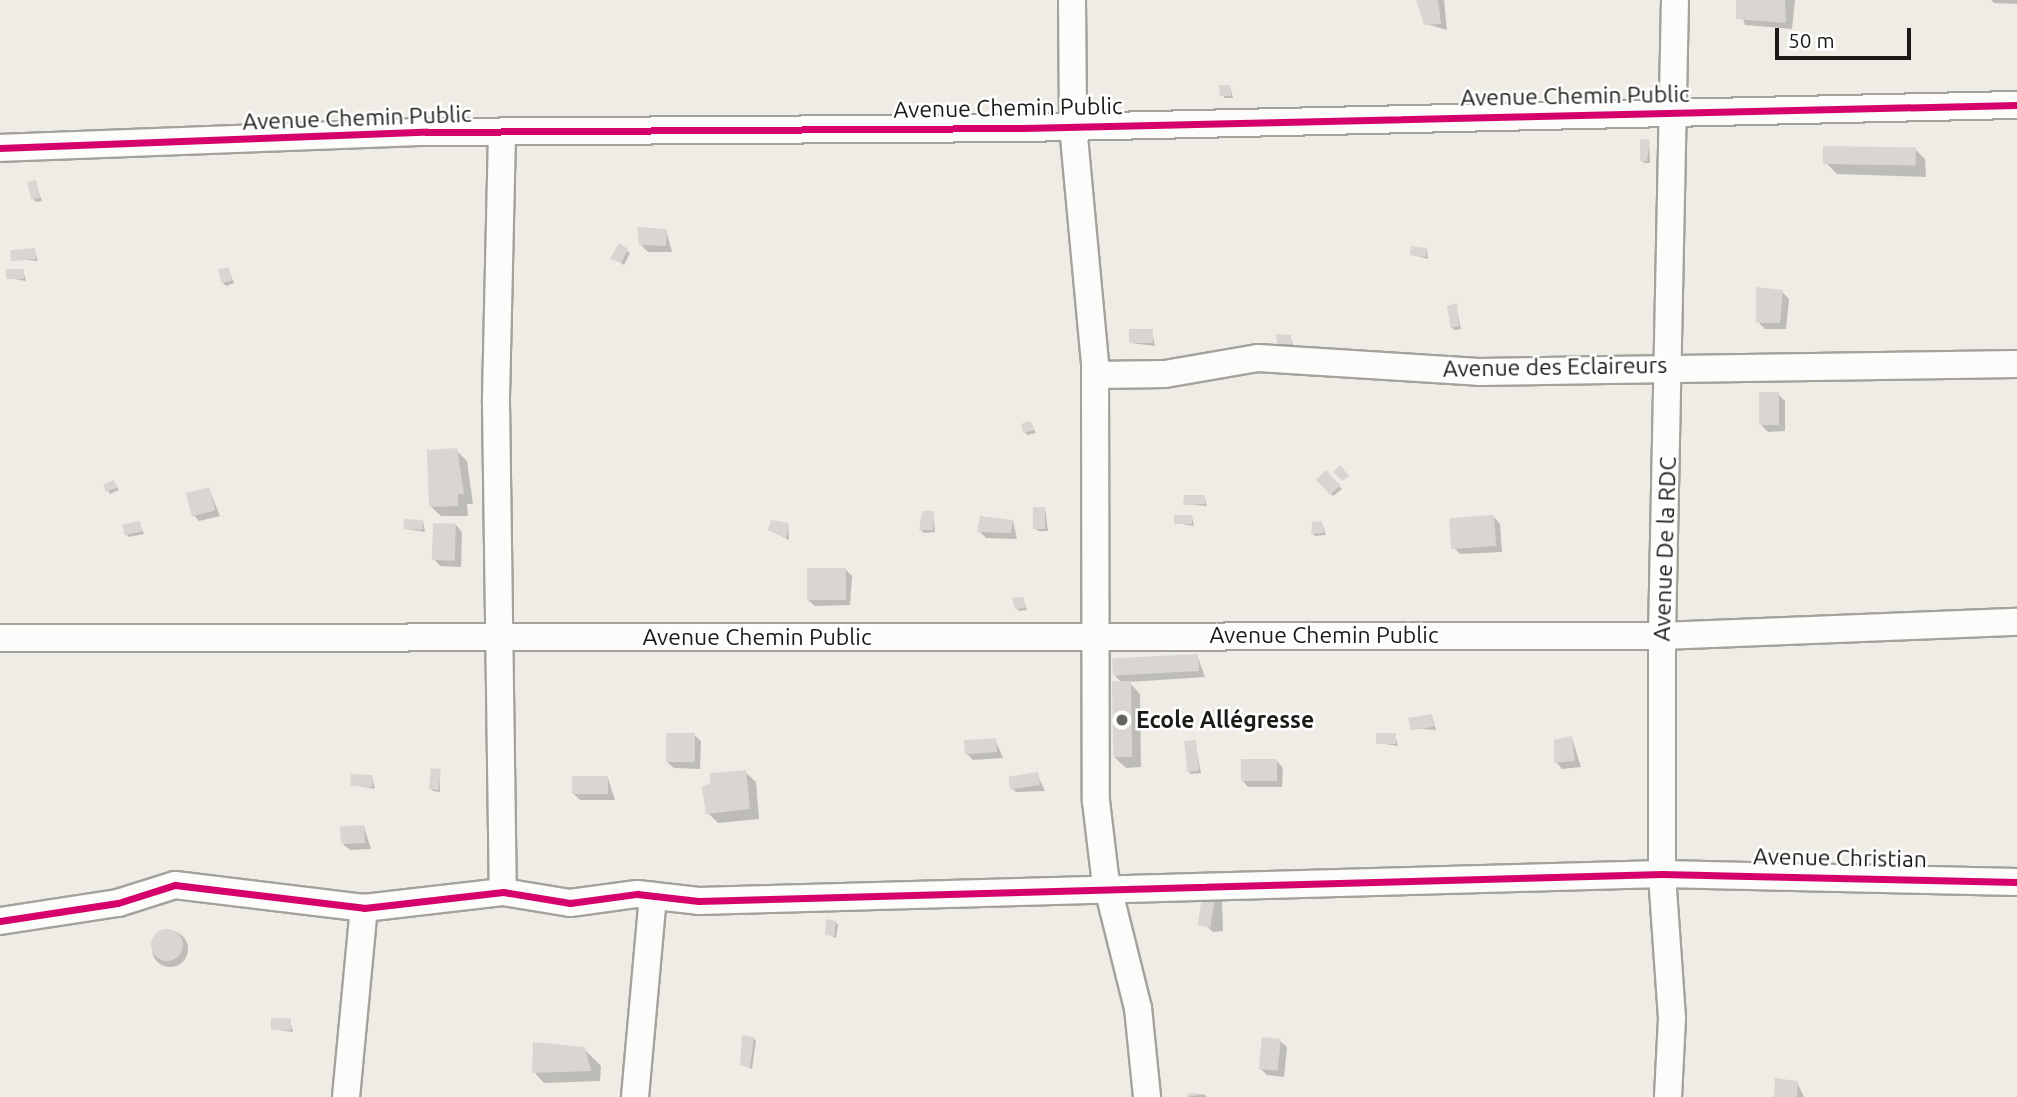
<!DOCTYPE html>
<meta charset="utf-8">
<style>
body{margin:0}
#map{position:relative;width:2017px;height:1097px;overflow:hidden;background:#eeece4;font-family:Ubuntu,sans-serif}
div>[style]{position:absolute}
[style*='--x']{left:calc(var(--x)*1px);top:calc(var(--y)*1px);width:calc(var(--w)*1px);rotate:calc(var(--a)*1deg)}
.shadow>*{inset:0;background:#0003}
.round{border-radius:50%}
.building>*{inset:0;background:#d9d5d1;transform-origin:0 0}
.roads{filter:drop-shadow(2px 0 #a4a29c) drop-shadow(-2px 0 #a4a29c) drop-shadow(0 2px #a4a29c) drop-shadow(0 -2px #a4a29c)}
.minor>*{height:26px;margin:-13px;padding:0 13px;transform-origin:13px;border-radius:13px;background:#fcfcfb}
.cycleway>*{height:7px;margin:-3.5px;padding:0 3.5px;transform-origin:3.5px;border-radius:3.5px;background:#d6006c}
.dots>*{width:19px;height:19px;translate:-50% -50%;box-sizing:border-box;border:4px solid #fff;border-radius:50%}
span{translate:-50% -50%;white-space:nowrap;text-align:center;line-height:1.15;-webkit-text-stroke:5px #fff;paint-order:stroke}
.street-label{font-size:23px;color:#1c1a16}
.poi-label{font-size:23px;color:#1c1a16;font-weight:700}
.left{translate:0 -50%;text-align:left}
.scale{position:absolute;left:1775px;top:28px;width:136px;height:32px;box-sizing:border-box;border:4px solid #1c1a16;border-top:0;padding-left:9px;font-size:21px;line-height:24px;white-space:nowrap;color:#1c1a16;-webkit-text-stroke:5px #fff;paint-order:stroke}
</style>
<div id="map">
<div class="shadow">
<i style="clip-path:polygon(1418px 0,1444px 0,1447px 30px,1426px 24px)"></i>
<i style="clip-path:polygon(1737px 0,1795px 0,1792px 29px,1745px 25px)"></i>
<i style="clip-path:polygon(1991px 0,2017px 0,2017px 4px,1994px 3px)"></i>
<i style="clip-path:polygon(1230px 87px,1233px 98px,1225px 98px,1222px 95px)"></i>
<i style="clip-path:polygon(1649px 142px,1650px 163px,1644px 163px,1642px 160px)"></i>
<i style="clip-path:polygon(1915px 149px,1925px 159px,1926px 177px,1837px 174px,1826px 163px)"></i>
<i style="clip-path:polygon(35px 182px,42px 201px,36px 202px,33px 199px)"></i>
<i style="clip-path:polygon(666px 230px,672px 252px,648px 252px,641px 245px)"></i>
<i style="clip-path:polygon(620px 246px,630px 253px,624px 265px,613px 258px)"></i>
<i style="clip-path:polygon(34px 249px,38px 261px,13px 259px)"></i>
<i style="clip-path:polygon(1427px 249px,1428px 259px,1413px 255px)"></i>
<i style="clip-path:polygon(228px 269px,234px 283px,226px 286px,223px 283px)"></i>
<i style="clip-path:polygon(23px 270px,26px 281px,8px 278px)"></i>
<i style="clip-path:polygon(1782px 292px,1789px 299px,1786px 329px,1765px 329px,1758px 322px)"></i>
<i style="clip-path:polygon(1456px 305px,1461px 329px,1455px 330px,1452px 328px)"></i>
<i style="clip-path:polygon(1152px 331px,1155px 346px,1131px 343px)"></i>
<i style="clip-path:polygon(1290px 337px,1294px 346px,1279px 344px)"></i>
<i style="clip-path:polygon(1778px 394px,1785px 401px,1785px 431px,1768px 432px,1762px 426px)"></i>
<i style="clip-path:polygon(1032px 426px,1036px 433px,1027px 435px,1025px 432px)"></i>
<i style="clip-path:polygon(456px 450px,467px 461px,473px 504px,467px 504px,468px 516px,441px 516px,430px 506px)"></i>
<i style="clip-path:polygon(1326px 473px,1342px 489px,1333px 496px,1318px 479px)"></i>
<i style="clip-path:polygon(114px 482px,119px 490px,110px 494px,108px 491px)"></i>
<i style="clip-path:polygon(209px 489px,220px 516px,199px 521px,193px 514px)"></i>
<i style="clip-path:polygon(1204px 496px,1207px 506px,1185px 504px)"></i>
<i style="clip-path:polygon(1045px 508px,1048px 531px,1038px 531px,1035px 528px)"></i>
<i style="clip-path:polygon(933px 513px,935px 532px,924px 533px,921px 530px)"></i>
<i style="clip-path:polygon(1192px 517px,1194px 526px,1176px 523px)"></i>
<i style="clip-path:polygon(1494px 517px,1500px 524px,1502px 552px,1460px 554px,1453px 547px)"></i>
<i style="clip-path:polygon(423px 521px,425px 532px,406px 529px)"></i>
<i style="clip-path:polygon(1013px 521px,1017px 539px,986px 538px,979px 531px)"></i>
<i style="clip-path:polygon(139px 523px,144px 534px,129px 537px,126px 534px)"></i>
<i style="clip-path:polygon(1322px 523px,1326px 535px,1315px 536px,1312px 533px)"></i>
<i style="clip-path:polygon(788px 524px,789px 540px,770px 530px)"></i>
<i style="clip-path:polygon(456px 525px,462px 532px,461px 567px,440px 566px,434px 559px)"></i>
<i style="clip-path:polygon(845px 569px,852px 576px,850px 605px,815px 606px,808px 600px)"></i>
<i style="clip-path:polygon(1023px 599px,1027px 610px,1019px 611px,1016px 608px)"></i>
<i style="clip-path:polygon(1197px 655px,1205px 677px,1129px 682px,1140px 694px,1141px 767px,1126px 768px,1115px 758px,1123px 684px,1115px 676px)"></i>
<i style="clip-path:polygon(1432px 716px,1436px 730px,1411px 728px)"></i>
<i style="clip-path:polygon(694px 735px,701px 741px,700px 769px,674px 768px,667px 762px)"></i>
<i style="clip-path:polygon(1395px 735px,1398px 746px,1379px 743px)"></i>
<i style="clip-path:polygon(1572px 738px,1581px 767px,1562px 769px,1556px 762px)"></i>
<i style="clip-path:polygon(995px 739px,1003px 758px,973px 760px,967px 754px)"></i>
<i style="clip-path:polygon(1195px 742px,1201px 773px,1191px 774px,1188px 771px)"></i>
<i style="clip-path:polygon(1277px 761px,1283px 768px,1282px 787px,1248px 787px,1242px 780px)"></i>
<i style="clip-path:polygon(440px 771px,440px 792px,433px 791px,430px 788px)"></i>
<i style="clip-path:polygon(745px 772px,756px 782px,759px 819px,718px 823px,708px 813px)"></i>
<i style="clip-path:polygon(1037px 774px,1045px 791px,1016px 792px,1009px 785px)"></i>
<i style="clip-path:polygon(372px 777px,375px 789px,353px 785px)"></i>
<i style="clip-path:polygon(608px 778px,615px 800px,580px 800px,573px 793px)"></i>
<i style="clip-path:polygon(364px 827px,371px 849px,350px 850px,343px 844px)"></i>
<i style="clip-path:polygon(1215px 895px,1222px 902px,1223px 931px,1213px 932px,1206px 926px)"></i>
<i style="clip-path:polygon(835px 922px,838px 925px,836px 938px,827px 934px)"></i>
<i class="round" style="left:152px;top:931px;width:36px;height:36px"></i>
<i style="clip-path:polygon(290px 1020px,293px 1032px,272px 1029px)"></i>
<i style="clip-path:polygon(754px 1038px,756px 1041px,752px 1069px,741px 1064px)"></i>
<i style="clip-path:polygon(1280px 1041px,1287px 1047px,1284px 1077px,1267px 1075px,1260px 1068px)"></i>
<i style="clip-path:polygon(584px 1049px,601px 1066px,600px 1081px,544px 1083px,534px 1072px)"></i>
<i style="clip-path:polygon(1797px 1082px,1804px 1097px,1776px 1097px)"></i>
<i style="clip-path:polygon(1189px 1094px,1205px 1095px,1207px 1097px,1189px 1097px)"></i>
</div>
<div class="building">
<i style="clip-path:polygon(1416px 0,1438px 0,1441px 24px,1424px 25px)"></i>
<i style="clip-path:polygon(1736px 0,1785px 0,1786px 23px,1736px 19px)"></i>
<i style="clip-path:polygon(1219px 85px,1230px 85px,1231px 96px,1220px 96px)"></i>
<i style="clip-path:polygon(1640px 139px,1650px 140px,1647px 161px,1640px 161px)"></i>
<i style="left:1823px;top:146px;width:93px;height:18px;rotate:1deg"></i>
<i style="left:36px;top:180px;width:18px;height:9px;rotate:77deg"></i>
<i style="clip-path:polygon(637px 227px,667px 229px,666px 246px,639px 245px)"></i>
<i style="clip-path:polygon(619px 243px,628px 249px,621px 263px,610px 259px)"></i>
<i style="left:1411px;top:246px;width:16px;height:9px;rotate:7deg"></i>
<i style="left:35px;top:248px;width:11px;height:25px;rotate:85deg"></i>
<i style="left:229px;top:267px;width:14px;height:11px;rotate:78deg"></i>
<i style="left:6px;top:269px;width:18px;height:10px"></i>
<i style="clip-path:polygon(1756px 287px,1783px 290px,1780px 323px,1756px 323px)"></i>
<i style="clip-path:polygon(1457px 303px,1459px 326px,1451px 328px,1447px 306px)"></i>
<i style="left:1129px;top:329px;width:24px;height:14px"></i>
<i style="clip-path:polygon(1276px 334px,1291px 335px,1292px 344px,1277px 345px)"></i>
<i style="left:1779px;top:392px;width:33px;height:20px;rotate:90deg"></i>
<i style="clip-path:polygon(1030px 421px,1035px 430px,1023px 433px,1021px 424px)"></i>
<i style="clip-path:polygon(457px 448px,464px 494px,458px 494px,458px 506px,429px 507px,427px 450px)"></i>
<i style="clip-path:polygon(1340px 465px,1349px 476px,1342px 481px,1333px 472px)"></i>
<i style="left:1326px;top:470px;width:21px;height:14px;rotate:47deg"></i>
<i style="left:114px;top:480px;width:8px;height:12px;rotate:67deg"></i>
<i style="left:209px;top:487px;width:24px;height:24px;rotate:75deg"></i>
<i style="clip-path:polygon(1184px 495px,1205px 495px,1205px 504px,1183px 505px)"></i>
<i style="left:1033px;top:507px;width:12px;height:22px"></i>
<i style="clip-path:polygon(922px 511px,934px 511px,933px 530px,919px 530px)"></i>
<i style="left:1174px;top:515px;width:18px;height:9px"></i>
<i style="left:1494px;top:515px;width:31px;height:45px;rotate:86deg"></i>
<i style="clip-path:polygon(980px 516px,1013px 520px,1011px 533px,977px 532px)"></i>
<i style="left:404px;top:519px;width:19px;height:10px;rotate:3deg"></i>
<i style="clip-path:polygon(771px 520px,789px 523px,786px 538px,768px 530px)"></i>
<i style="left:140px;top:521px;width:11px;height:18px;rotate:80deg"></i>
<i style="clip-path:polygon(1322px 521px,1324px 533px,1311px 534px,1312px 522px)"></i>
<i style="left:433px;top:523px;width:23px;height:37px;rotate:2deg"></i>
<i style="left:807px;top:568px;width:39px;height:32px"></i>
<i style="clip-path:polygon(1024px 597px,1025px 608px,1015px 609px,1012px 598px)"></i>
<i style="left:1198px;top:654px;width:17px;height:86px;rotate:87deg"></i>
<i style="left:1131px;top:681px;width:76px;height:19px;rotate:89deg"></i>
<i style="left:1432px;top:714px;width:13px;height:24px;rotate:81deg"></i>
<i style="left:666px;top:733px;width:29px;height:29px"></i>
<i style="left:1376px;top:733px;width:20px;height:11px"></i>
<i style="clip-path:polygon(1572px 736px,1575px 761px,1554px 763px,1554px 740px)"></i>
<i style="left:996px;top:738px;width:14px;height:32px;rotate:86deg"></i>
<i style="left:1196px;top:740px;width:31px;height:12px;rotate:84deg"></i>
<i style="left:1241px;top:759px;width:36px;height:22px"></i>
<i style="left:431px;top:768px;width:10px;height:21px;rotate:6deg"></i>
<i style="clip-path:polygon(746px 770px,750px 809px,706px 814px,702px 787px,710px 783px,710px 773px)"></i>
<i style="left:1038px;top:772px;width:13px;height:30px;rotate:81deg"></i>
<i style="left:351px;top:774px;width:22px;height:12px;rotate:3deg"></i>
<i style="left:572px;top:776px;width:36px;height:18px"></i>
<i style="left:364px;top:825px;width:18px;height:24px;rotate:87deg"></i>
<i style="left:1203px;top:891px;width:13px;height:35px;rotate:9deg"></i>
<i style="clip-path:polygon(826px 919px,836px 921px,834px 936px,825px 935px)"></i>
<i class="round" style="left:151px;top:929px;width:32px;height:32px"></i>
<i style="left:291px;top:1018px;width:12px;height:20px;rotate:90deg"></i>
<i style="clip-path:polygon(742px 1035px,754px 1037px,750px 1068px,740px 1065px)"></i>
<i style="left:1262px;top:1037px;width:19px;height:32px;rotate:6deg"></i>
<i style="clip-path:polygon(533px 1042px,585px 1047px,591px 1071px,532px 1073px)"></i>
<i style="clip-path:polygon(1775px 1078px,1798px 1081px,1797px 1097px,1774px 1097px)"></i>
<i style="clip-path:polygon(1188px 1093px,1206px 1094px,1187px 1097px)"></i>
</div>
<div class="roads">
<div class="minor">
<i style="--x:1072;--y:0;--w:126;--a:89.5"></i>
<i style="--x:1073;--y:126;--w:240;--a:84.7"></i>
<i style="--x:1095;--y:365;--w:436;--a:89.9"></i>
<i style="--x:1096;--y:801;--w:76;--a:83.2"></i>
<i style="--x:1105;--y:876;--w:136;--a:76"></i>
<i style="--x:1138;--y:1008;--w:89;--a:84.2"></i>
<i style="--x:502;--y:133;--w:270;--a:91.3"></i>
<i style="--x:496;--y:403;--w:489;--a:89.2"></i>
<i style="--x:0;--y:148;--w:426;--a:-2.2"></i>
<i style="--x:426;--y:132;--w:597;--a:-0.38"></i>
<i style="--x:1023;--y:128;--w:994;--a:-1.33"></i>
<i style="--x:1095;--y:375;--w:70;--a:-0.8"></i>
<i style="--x:1165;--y:374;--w:94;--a:-9.8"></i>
<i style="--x:1258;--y:358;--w:221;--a:3.6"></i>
<i style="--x:1479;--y:372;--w:538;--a:-0.85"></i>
<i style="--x:0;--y:638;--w:1662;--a:-0.07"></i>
<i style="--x:1662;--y:636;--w:355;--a:-2.3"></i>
<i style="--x:0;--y:921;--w:119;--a:-8.7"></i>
<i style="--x:118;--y:903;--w:60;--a:-17.5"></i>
<i style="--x:175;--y:885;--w:190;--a:6.9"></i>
<i style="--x:364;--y:908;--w:140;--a:-6.6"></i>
<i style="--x:503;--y:892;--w:68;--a:9.3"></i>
<i style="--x:570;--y:903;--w:68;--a:-7.7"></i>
<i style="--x:637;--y:894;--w:62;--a:6.4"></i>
<i style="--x:699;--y:901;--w:963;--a:-1.61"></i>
<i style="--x:1662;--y:874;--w:355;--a:1.3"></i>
<i style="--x:346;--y:1097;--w:190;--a:-84.6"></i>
<i style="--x:635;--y:1097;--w:202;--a:-84.9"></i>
<i style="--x:1668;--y:1097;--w:79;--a:-87.1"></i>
<i style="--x:1672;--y:1018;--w:144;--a:-94"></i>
<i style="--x:1662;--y:874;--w:238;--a:-90"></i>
<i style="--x:1662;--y:636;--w:636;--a:-88.83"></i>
</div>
</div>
<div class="cycleway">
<i style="--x:0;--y:148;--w:426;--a:-2.2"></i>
<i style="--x:426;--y:132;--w:597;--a:-0.38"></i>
<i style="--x:1023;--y:128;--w:994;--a:-1.33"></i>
<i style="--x:0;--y:921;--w:119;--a:-8.7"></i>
<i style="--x:118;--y:903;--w:60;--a:-17.5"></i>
<i style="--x:175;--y:885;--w:190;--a:6.9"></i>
<i style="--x:364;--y:908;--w:140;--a:-6.6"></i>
<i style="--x:503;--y:892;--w:68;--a:9.3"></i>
<i style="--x:570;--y:903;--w:68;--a:-7.7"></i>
<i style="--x:637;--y:894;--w:62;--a:6.4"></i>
<i style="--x:699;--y:901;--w:963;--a:-1.61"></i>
<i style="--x:1662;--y:874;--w:355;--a:1.3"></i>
</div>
<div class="dots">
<i style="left:1122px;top:720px;background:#66645e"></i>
</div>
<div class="street-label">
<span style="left:1575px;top:96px;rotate:-1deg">Avenue Chemin Public</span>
<span style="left:1008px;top:108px;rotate:-1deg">Avenue Chemin Public</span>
<span style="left:357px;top:118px;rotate:-2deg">Avenue Chemin Public</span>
<span style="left:1555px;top:367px;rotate:-1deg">Avenue des Eclaireurs</span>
<span style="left:1665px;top:549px;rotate:-88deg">Avenue De la RDC</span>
<span style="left:1324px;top:635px">Avenue Chemin Public</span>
<span style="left:757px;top:637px">Avenue Chemin Public</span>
<span style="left:1840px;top:858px;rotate:1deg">Avenue Christian</span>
</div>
<div class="poi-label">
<span class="left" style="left:1136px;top:720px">Ecole Allégresse</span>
</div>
<div class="scale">50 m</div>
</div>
